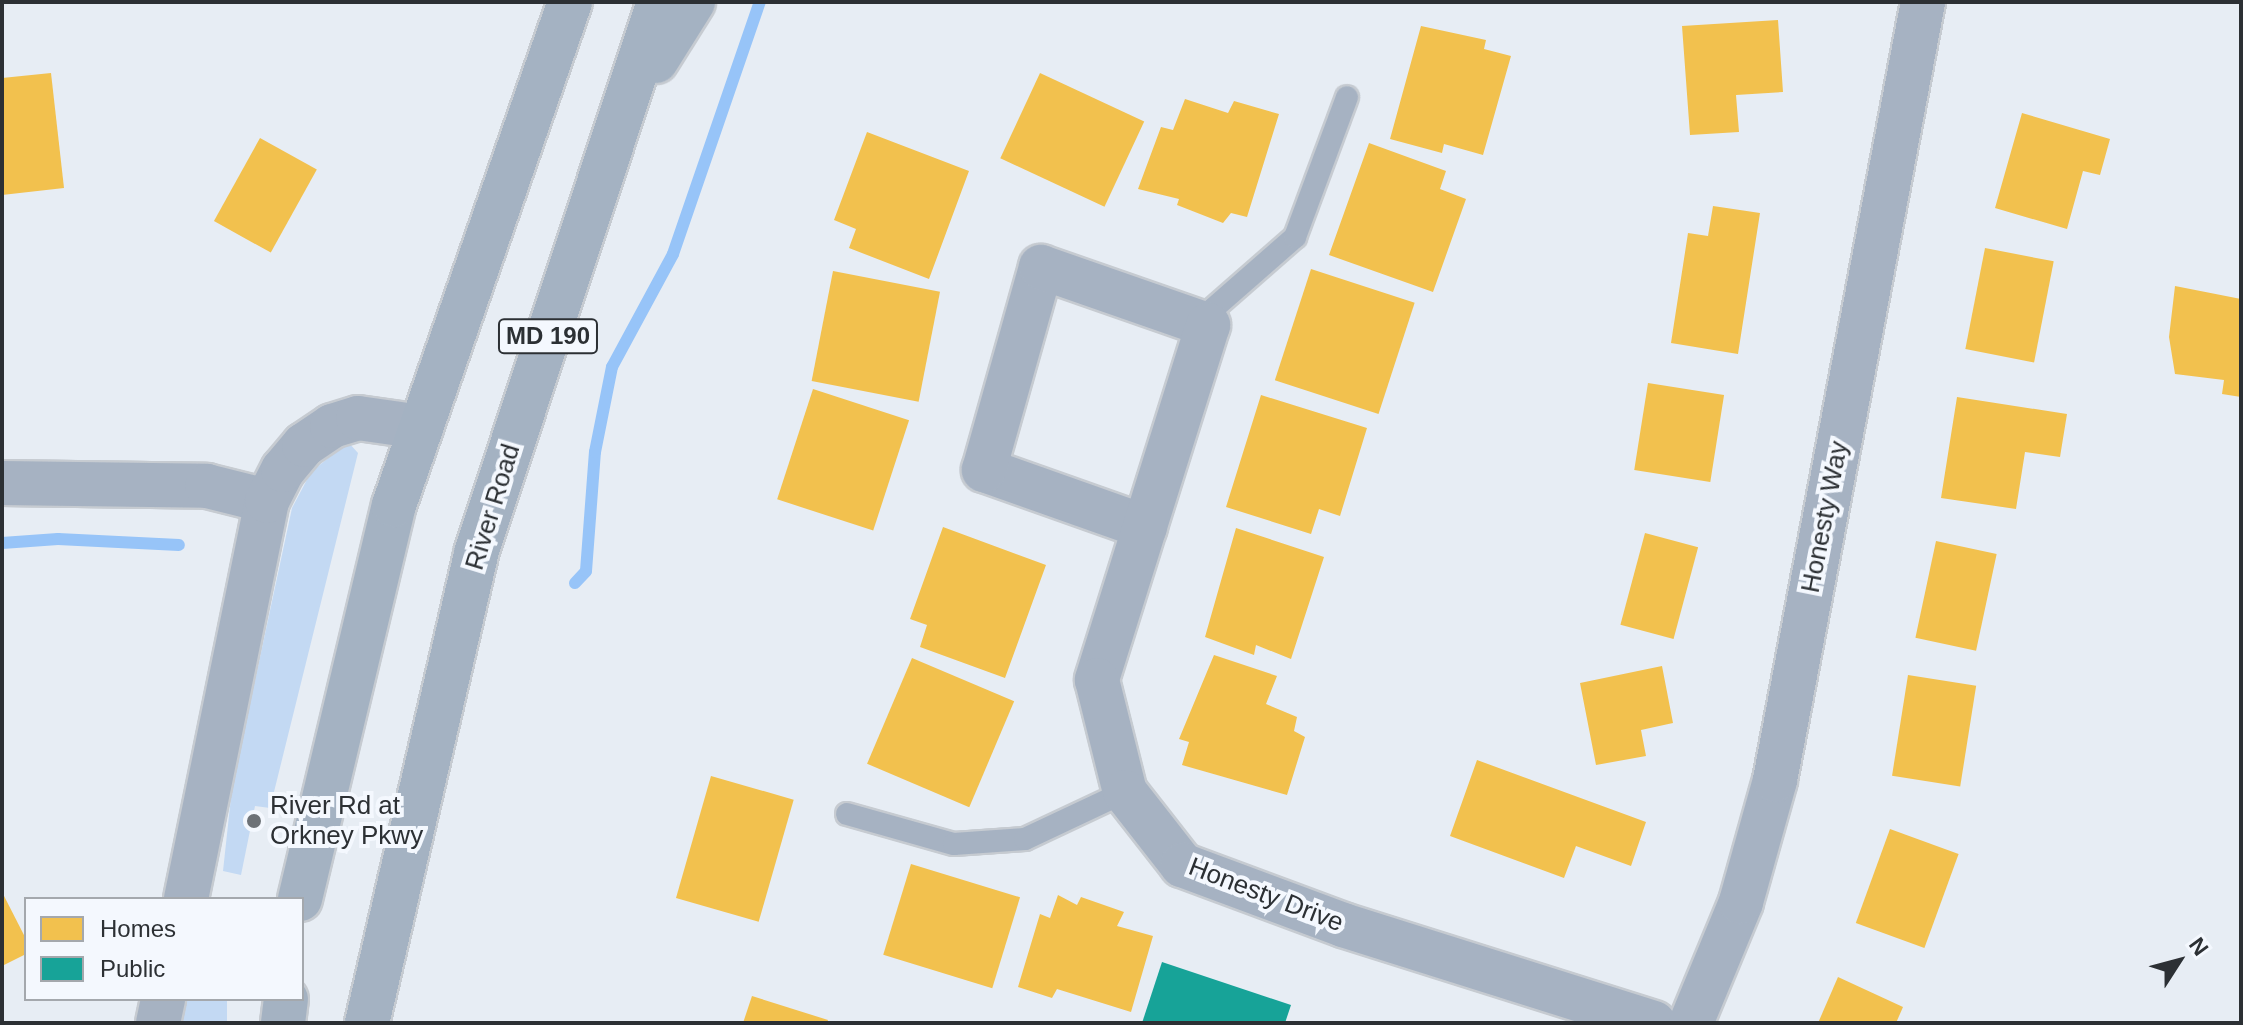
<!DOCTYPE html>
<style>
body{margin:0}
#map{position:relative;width:2243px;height:1025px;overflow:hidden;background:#e7edf4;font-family:Arial,sans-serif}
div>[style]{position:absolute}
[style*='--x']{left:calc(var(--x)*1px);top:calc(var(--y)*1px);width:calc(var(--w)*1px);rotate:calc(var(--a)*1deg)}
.green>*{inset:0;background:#c3d9f3;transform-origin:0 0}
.homes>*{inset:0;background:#f2c14e;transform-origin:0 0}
.public>*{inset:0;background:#17a398}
.stream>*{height:12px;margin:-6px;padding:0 6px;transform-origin:6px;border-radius:6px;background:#97c4f8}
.roads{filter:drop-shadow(2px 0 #c6cbd1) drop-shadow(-2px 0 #c6cbd1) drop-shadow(0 2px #c6cbd1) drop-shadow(0 -2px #c6cbd1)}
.lane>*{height:22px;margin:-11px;padding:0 11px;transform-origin:11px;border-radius:11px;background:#a6b2c2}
.street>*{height:44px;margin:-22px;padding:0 22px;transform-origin:22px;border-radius:22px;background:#a6b2c2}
.primary>*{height:44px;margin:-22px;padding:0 22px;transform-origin:22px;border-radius:22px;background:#a4b2c2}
.dots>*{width:22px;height:22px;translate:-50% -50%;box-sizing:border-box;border:4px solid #f4f8fe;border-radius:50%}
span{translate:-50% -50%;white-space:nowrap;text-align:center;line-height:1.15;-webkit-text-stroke:8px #f4f8fe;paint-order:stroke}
.shield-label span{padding:2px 6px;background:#f4f8fe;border:2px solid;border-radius:6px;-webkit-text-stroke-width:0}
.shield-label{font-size:24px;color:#2c3034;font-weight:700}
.street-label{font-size:26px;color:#2c3034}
.poi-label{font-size:26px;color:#2c3034}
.left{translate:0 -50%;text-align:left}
.frame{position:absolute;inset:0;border:4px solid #2c3034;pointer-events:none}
.legend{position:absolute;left:24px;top:897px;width:280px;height:104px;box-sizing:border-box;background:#f4f8fe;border:2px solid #a4a8ad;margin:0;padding:10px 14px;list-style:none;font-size:24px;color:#2c3034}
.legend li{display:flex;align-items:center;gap:16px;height:40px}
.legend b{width:40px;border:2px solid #a4a8ad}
.north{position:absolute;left:2139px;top:921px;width:80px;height:80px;-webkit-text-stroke:6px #f4f8fe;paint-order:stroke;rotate:54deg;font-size:22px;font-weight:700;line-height:32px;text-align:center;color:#2c3034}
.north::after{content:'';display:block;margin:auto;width:28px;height:36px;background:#2c3034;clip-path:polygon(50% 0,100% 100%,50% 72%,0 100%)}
</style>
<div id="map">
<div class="green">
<i style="clip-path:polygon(348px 442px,358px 453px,270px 808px,255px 806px,241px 875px,223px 871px,232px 788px,292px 508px,311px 472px)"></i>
<i style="left:178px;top:999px;width:49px;height:24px"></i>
</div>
<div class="homes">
<i style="clip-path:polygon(1778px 20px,1783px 92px,1736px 95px,1739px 132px,1690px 135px,1682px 26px)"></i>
<i style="clip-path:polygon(1421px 26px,1486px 40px,1484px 49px,1511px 56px,1483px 155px,1444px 144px,1442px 153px,1390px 139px)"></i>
<i style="clip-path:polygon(51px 73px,64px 188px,2px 195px,2px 78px)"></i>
<i style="left:1040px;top:73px;width:115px;height:94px;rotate:25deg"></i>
<i style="clip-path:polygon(1185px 99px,1228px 113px,1234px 101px,1279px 114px,1247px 217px,1231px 213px,1223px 223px,1177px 205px,1179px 199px,1138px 189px,1161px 127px,1173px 130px)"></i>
<i style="clip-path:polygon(2022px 113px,2110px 139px,2100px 175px,2083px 171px,2067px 229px,1995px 208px)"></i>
<i style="clip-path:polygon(867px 132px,969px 171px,929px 279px,849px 248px,856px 229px,834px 220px)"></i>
<i style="left:260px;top:138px;width:65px;height:95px;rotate:29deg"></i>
<i style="clip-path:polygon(1369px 143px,1446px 171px,1440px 189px,1466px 199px,1433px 292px,1329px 255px)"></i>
<i style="clip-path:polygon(1713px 206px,1760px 213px,1738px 354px,1671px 343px,1688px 233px,1708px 236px)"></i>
<i style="left:1985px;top:248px;width:70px;height:103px;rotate:11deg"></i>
<i style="left:1311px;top:269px;width:109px;height:117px;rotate:18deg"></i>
<i style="left:833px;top:271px;width:109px;height:112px;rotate:11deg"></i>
<i style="clip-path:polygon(2175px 286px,2241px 299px,2241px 397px,2222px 394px,2224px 380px,2175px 374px,2169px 337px)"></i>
<i style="left:1648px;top:383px;width:77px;height:88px;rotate:9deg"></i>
<i style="left:813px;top:389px;width:101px;height:116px;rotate:18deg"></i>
<i style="clip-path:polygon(1261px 395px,1367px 428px,1340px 516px,1319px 509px,1311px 534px,1226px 507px)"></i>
<i style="clip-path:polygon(1957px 397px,2067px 414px,2060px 457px,2025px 452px,2016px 509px,1941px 498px)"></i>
<i style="clip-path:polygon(943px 527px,1046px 565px,1005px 678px,920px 647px,927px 625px,910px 619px)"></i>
<i style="clip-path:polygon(1236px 528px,1324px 557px,1291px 659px,1256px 645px,1254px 655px,1205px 637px)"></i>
<i style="left:1645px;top:533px;width:55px;height:95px;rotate:15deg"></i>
<i style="left:1936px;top:541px;width:62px;height:99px;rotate:12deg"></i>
<i style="clip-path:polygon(1214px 655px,1277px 676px,1266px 704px,1297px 717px,1294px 731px,1305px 737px,1287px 795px,1182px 765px,1189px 742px,1179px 739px)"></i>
<i style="left:912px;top:658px;width:111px;height:115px;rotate:23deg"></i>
<i style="clip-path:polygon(1662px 666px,1673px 723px,1641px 730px,1646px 756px,1596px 765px,1580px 683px)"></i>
<i style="left:1908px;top:675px;width:69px;height:102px;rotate:9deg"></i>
<i style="clip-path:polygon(1477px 760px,1646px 822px,1631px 866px,1576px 846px,1564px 878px,1450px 836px)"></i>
<i style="left:711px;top:776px;width:86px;height:127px;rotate:16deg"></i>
<i style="left:1890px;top:829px;width:73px;height:100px;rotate:20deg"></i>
<i style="left:911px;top:864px;width:114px;height:95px;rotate:17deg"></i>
<i style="clip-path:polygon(2px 892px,26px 939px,26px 954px,2px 966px)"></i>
<i style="clip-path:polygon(1058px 895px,1077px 905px,1081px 897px,1124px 912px,1117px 926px,1153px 936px,1131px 1012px,1057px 989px,1052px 998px,1018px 987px,1040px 914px,1050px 918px)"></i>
<i style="clip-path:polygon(1838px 977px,1903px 1007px,1896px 1023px,1818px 1023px)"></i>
<i style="clip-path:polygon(752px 996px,828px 1020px,827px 1023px,743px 1023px)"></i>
</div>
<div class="public">
<i style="clip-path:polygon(1162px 962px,1291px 1005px,1285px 1023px,1142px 1023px)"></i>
</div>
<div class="stream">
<i style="--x:2;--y:543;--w:56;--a:-4.1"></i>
<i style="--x:58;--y:539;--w:121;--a:2.8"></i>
<i style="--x:575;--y:583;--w:16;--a:-47"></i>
<i style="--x:586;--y:571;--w:119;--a:-85.7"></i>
<i style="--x:595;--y:452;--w:87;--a:-78.7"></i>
<i style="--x:612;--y:367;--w:128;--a:-61.6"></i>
<i style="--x:673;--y:254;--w:267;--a:-71"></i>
</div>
<div class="roads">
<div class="lane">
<i style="--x:1198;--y:322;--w:129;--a:-41.2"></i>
<i style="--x:1295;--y:237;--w:149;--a:-69.6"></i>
<i style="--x:847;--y:814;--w:111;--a:15.7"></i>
<i style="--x:954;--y:844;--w:71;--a:-4"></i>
<i style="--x:1025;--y:839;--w:110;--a:-25.2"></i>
</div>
<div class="street">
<i style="--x:2;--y:483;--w:205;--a:0.8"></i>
<i style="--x:207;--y:486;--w:62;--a:14"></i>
<i style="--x:1145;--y:527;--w:171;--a:-160.5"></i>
<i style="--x:984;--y:470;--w:211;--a:-74.3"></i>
<i style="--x:1041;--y:267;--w:177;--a:19.2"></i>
<i style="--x:1208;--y:325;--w:372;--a:107.4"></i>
<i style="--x:1097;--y:680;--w:115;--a:76"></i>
<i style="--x:1125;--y:792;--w:93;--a:52"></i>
<i style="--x:1182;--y:865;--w:172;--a:20.4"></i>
<i style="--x:1343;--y:925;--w:326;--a:17.5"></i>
<i style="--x:186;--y:899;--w:406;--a:-78.5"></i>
<i style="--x:267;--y:501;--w:35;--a:-63"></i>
<i style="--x:283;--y:470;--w:33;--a:-50"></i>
<i style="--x:304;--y:445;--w:34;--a:-34"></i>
<i style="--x:332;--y:426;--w:27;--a:-17"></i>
<i style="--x:358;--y:418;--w:64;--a:8.1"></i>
<i style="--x:158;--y:1023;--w:25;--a:-78"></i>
<i style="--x:1691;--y:1023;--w:131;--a:-67.5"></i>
<i style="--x:1741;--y:902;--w:127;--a:-74.4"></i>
<i style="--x:1775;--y:780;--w:792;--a:-79.23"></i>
</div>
<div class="primary">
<i style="--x:656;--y:61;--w:70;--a:-57.9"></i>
<i style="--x:300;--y:899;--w:405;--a:-76.6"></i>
<i style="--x:394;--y:505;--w:533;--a:-70.72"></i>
<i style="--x:283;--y:1023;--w:24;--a:-83"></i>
<i style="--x:367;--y:1023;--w:482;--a:-76.9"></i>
<i style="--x:476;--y:553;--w:581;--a:-71.63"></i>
</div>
</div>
<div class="dots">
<i style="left:254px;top:821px;background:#6d7277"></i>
</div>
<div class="shield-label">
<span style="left:548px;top:336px">MD 190</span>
</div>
<div class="street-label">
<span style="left:493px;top:507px;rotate:-73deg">River Road</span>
<span style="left:1825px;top:517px;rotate:-79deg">Honesty Way</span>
<span style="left:1266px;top:895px;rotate:21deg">Honesty Drive</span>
</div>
<div class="poi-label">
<span class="left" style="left:270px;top:821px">River Rd at<br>Orkney Pkwy</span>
</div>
<div class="frame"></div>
<ul class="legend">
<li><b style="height:22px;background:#f2c14e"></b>Homes</li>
<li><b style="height:22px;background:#17a398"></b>Public</li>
</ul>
<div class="north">N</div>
</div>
